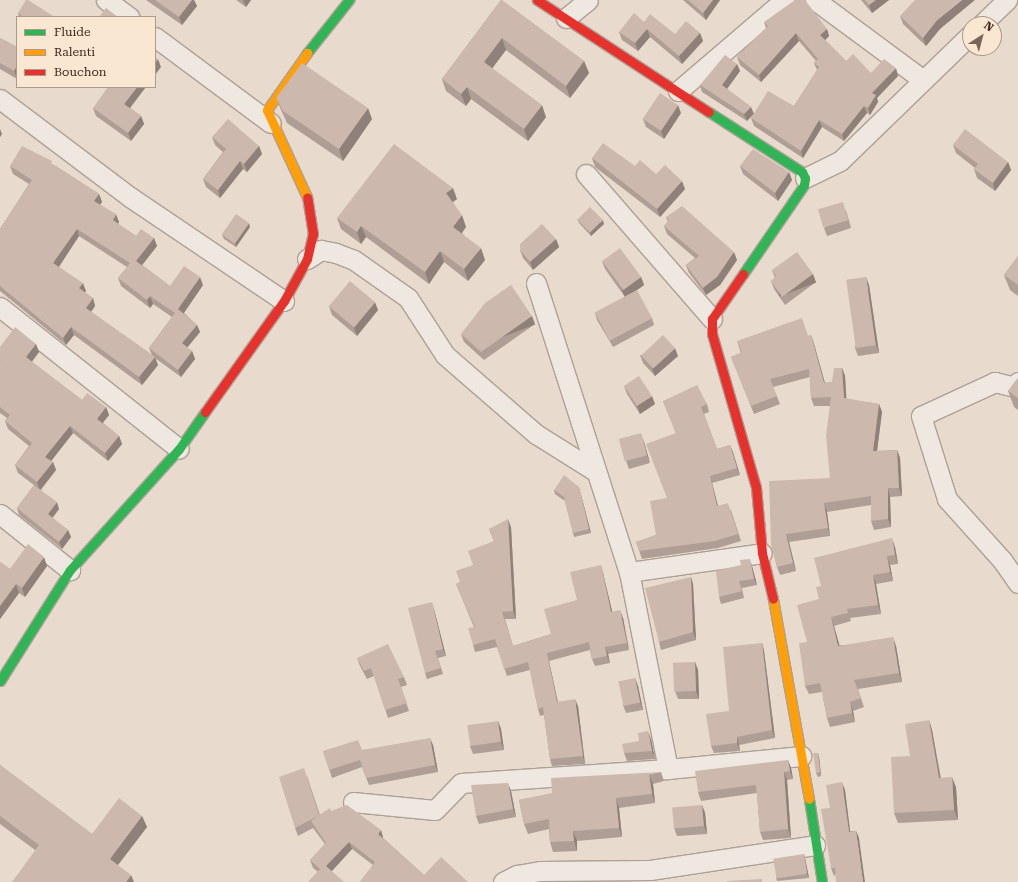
<!DOCTYPE html>
<style>
body{margin:0}
#map{position:relative;width:1018px;height:882px;overflow:hidden;background:#e8dbcd;font-family:"Roboto Serif",serif}
div>[style]{position:absolute}
[style*='--x']{left:calc(var(--x)*1px);top:calc(var(--y)*1px);width:calc(var(--w)*1px);rotate:calc(var(--a)*1deg)}
.roads{filter:drop-shadow(1px 0 #ada096) drop-shadow(-1px 0 #ada096) drop-shadow(0 1px #ada096) drop-shadow(0 -1px #ada096)}
.street>*{height:19px;margin:-9.5px;padding:0 9.5px;transform-origin:9.5px;border-radius:9.5px;background:#efe8e0}
.fast>*{height:9px;margin:-4.5px;padding:0 4.5px;transform-origin:4.5px;border-radius:4.5px;background:#30b455}
.slow>*{height:9px;margin:-4.5px;padding:0 4.5px;transform-origin:4.5px;border-radius:4.5px;background:#ff9f0a}
.jam>*{height:9px;margin:-4.5px;padding:0 4.5px;transform-origin:4.5px;border-radius:4.5px;background:#e5322d}
.wall>*{inset:0;background:#af9e95}
.shaded-wall>*{inset:0;background:#8f8179;transform-origin:0 0}
.building>*{inset:0;background:#ccb8ad;transform-origin:0 0}
span{translate:-50% -50%;white-space:nowrap;text-align:center;line-height:1.15;-webkit-text-stroke:4px #f9e7d2;paint-order:stroke}
.legend{position:absolute;left:16px;top:16px;width:140px;height:72px;box-sizing:border-box;background:#f9e7d2;border:1px solid #ae9a89;margin:0;padding:5px 7px;list-style:none;font-size:12px;color:#3d261c}
.legend li{display:flex;align-items:center;gap:8px;height:20px}
.legend b{width:20px;border:1px solid #ae9a89}
.north{position:absolute;left:962px;top:16px;width:40px;height:40px;box-sizing:border-box;background:#f9e7d2;border:1px solid #ae9a89;border-radius:50%;rotate:36deg;font-size:11px;font-weight:700;line-height:16px;text-align:center;color:#3d261c}
.north::after{content:'';display:block;margin:auto;width:14px;height:18px;background:#79655a;clip-path:polygon(50% 0,100% 100%,50% 72%,0 100%)}
</style>
<div id="map">
<div class="roads">
<div class="street">
<i style="--x:106;--y:0;--w:29;--a:36"></i>
<i style="--x:815;--y:0;--w:134;--a:36.5"></i>
<i style="--x:566;--y:18;--w:28;--a:-39"></i>
<i style="--x:982;--y:24;--w:35;--a:-44"></i>
<i style="--x:155;--y:37;--w:144;--a:36.6"></i>
<i style="--x:678;--y:91;--w:140;--a:-40.6"></i>
<i style="--x:0;--y:99;--w:163;--a:37"></i>
<i style="--x:130;--y:197;--w:186;--a:34"></i>
<i style="--x:586;--y:174;--w:192;--a:49"></i>
<i style="--x:805;--y:178;--w:39;--a:-26"></i>
<i style="--x:840;--y:161;--w:181;--a:-44.1"></i>
<i style="--x:307;--y:259;--w:17;--a:-33"></i>
<i style="--x:321;--y:250;--w:15;--a:11"></i>
<i style="--x:336;--y:253;--w:19;--a:21"></i>
<i style="--x:354;--y:260;--w:66;--a:35.1"></i>
<i style="--x:408;--y:298;--w:68;--a:57"></i>
<i style="--x:445;--y:355;--w:121;--a:41"></i>
<i style="--x:536;--y:434;--w:70;--a:32.1"></i>
<i style="--x:536;--y:283;--w:304;--a:72.2"></i>
<i style="--x:629;--y:572;--w:201;--a:78.8"></i>
<i style="--x:0;--y:307;--w:228;--a:38.4"></i>
<i style="--x:1018;--y:382;--w:6;--a:121"></i>
<i style="--x:1015;--y:387;--w:21;--a:-166"></i>
<i style="--x:995;--y:382;--w:81;--a:155.3"></i>
<i style="--x:921;--y:416;--w:87;--a:72.6"></i>
<i style="--x:947;--y:499;--w:82;--a:48"></i>
<i style="--x:1002;--y:560;--w:28;--a:55"></i>
<i style="--x:0;--y:514;--w:90;--a:38.7"></i>
<i style="--x:629;--y:572;--w:134;--a:-8.1"></i>
<i style="--x:353;--y:802;--w:82;--a:5.6"></i>
<i style="--x:435;--y:810;--w:37;--a:-46"></i>
<i style="--x:461;--y:783;--w:207;--a:-3.9"></i>
<i style="--x:668;--y:769;--w:134;--a:-5.6"></i>
<i style="--x:503;--y:882;--w:16;--a:-27"></i>
<i style="--x:517;--y:875;--w:23;--a:-10"></i>
<i style="--x:540;--y:871;--w:110;--a:-0.5"></i>
<i style="--x:650;--y:870;--w:167;--a:-8.6"></i>
</div>
<div class="fast">
<i style="--x:307;--y:53;--w:68;--a:-51.6"></i>
<i style="--x:709;--y:112;--w:111;--a:32.8"></i>
<i style="--x:802;--y:172;--w:7;--a:63"></i>
<i style="--x:805;--y:178;--w:7;--a:98"></i>
<i style="--x:804;--y:185;--w:108;--a:124.4"></i>
<i style="--x:0;--y:681;--w:131;--a:-57.8"></i>
<i style="--x:70;--y:570;--w:163;--a:-48"></i>
<i style="--x:179;--y:449;--w:45;--a:-54.9"></i>
<i style="--x:809;--y:799;--w:84;--a:81.1"></i>
</div>
<div class="slow">
<i style="--x:307;--y:197;--w:96;--a:-114.7"></i>
<i style="--x:267;--y:110;--w:70;--a:-54.9"></i>
<i style="--x:773;--y:599;--w:203;--a:79.8"></i>
</div>
<div class="jam">
<i style="--x:537;--y:0;--w:205;--a:33.1"></i>
<i style="--x:743;--y:274;--w:55;--a:124.6"></i>
<i style="--x:712;--y:319;--w:15;--a:90"></i>
<i style="--x:712;--y:334;--w:159;--a:74"></i>
<i style="--x:756;--y:487;--w:66;--a:84.8"></i>
<i style="--x:762;--y:553;--w:47;--a:76.6"></i>
<i style="--x:205;--y:412;--w:136;--a:-54.6"></i>
<i style="--x:284;--y:301;--w:48;--a:-61.3"></i>
<i style="--x:307;--y:259;--w:26;--a:-77"></i>
<i style="--x:313;--y:234;--w:37;--a:-99"></i>
</div>
</div>
<div class="wall">
<i style="clip-path:polygon(146px 0,194px 0,197px 6px,182px 25px)"></i>
<i style="clip-path:polygon(236px 0,251px 0,246px 7px)"></i>
<i style="clip-path:polygon(501px 0,584px 61px,589px 73px,570px 98px,506px 50px,492px 68px,546px 117px,528px 141px,471px 99px,466px 106px,446px 91px,442px 79px)"></i>
<i style="clip-path:polygon(683px 0,720px 0,706px 20px)"></i>
<i style="clip-path:polygon(861px 0,889px 0,872px 13px)"></i>
<i style="clip-path:polygon(18px 13px,53px 16px,54px 17px,19px 17px)"></i>
<i style="clip-path:polygon(900px 16px,940px 29px,926px 46px,903px 24px)"></i>
<i style="clip-path:polygon(644px 22px,675px 34px,700px 33px,703px 41px,682px 64px,650px 37px,638px 51px,622px 40px,619px 32px)"></i>
<i style="clip-path:polygon(764px 22px,827px 29px,829px 36px,825px 40px,846px 61px,871px 73px,898px 76px,877px 98px,878px 102px,870px 115px,867px 113px,844px 141px,822px 127px,803px 158px,754px 126px,751px 118px,794px 106px,817px 70px,814px 63px,816px 61px,799px 41px,761px 82px,740px 65px,737px 57px,766px 28px)"></i>
<i style="clip-path:polygon(0 38px,17px 47px,17px 79px,0 69px)"></i>
<i style="clip-path:polygon(737px 64px,740px 71px,727px 89px,751px 107px,747px 121px,702px 92px,700px 85px)"></i>
<i style="clip-path:polygon(276px 98px,372px 119px,343px 161px,287px 123px,281px 110px)"></i>
<i style="clip-path:polygon(93px 108px,130px 108px,141px 116px,144px 124px,131px 141px,96px 116px)"></i>
<i style="clip-path:polygon(681px 113px,664px 139px,646px 127px,643px 119px)"></i>
<i style="clip-path:polygon(212px 137px,259px 146px,262px 154px,247px 172px,243px 169px,220px 198px,206px 187px,203px 179px,223px 152px,215px 145px)"></i>
<i style="clip-path:polygon(953px 145px,1008px 162px,1011px 170px,995px 191px,977px 178px,974px 169px,975px 168px,956px 153px)"></i>
<i style="clip-path:polygon(592px 158px,635px 166px,656px 174px,685px 189px,660px 217px,595px 167px)"></i>
<i style="clip-path:polygon(evenodd,54px 165px,99px 194px,102px 202px,100px 204px,119px 222px,118px 224px,136px 236px,154px 238px,157px 246px,142px 265px,170px 286px,203px 285px,184px 313px,197px 325px,200px 332px,187px 348px,192px 351px,195px 359px,181px 377px,155px 358px,158px 365px,142px 385px,74px 335px,66px 345px,0 291px,0 229px,29px 184px,13px 174px,10px 166px,54px 165px,79px 236px,127px 267px,118px 278px,121px 286px,150px 308px,153px 304px,172px 317px,149px 348px,152px 355px,91px 312px,95px 306px,93px 298px,85px 293px,86px 291px,59px 267px,79px 236px)"></i>
<i style="clip-path:polygon(740px 166px,789px 172px,792px 180px,778px 201px,743px 174px)"></i>
<i style="clip-path:polygon(457px 199px,453px 202px,466px 227px,462px 233px,485px 260px,468px 281px,444px 262px,429px 284px,366px 237px,361px 244px,341px 229px,337px 218px)"></i>
<i style="clip-path:polygon(846px 210px,851px 228px,827px 236px,824px 228px)"></i>
<i style="clip-path:polygon(666px 217px,737px 260px,720px 285px,706px 295px,689px 273px,686px 265px,695px 258px,667px 234px,664px 226px,668px 222px)"></i>
<i style="clip-path:polygon(577px 219px,604px 224px,591px 236px,579px 223px)"></i>
<i style="clip-path:polygon(250px 227px,236px 247px,224px 239px,222px 235px)"></i>
<i style="clip-path:polygon(556px 239px,559px 247px,533px 270px,523px 258px,520px 250px)"></i>
<i style="clip-path:polygon(1018px 256px,1018px 296px,1010px 290px,1004px 275px)"></i>
<i style="clip-path:polygon(602px 261px,641px 277px,644px 285px,635px 292px,652px 318px,654px 325px,613px 347px,597px 320px,595px 313px,625px 297px,605px 269px)"></i>
<i style="clip-path:polygon(772px 270px,816px 282px,785px 305px,774px 289px,771px 281px,775px 278px)"></i>
<i style="clip-path:polygon(869px 285px,879px 353px,858px 356px,855px 348px)"></i>
<i style="clip-path:polygon(329px 306px,378px 310px,357px 336px,332px 315px)"></i>
<i style="clip-path:polygon(535px 324px,484px 360px,464px 342px,461px 334px)"></i>
<i style="clip-path:polygon(811px 335px,814px 344px,825px 383px,832px 382px,842px 368px,845px 376px,846px 399px,879px 404px,882px 412px,877px 451px,897px 450px,900px 458px,902px 496px,890px 497px,891px 527px,874px 530px,871px 521px,871px 505px,827px 512px,830px 536px,789px 542px,796px 571px,780px 575px,777px 567px,771px 543px,830px 478px,830px 406px,814px 406px,811px 398px,810px 377px,773px 387px,780px 404px,754px 414px,731px 357px,741px 353px,737px 341px,808px 336px)"></i>
<i style="clip-path:polygon(36px 344px,39px 352px,32px 362px,82px 400px,106px 407px,109px 415px,103px 423px,119px 436px,122px 444px,108px 461px,73px 433px,51px 461px,53px 462px,56px 470px,41px 490px,59px 509px,52px 518px,68px 530px,71px 537px,62px 549px,19px 515px,17px 508px,34px 485px,18px 473px,15px 465px,29px 446px,8px 429px,5px 421px,7px 418px,0 413px,0 347px)"></i>
<i style="clip-path:polygon(640px 355px,678px 356px,655px 376px,643px 363px)"></i>
<i style="clip-path:polygon(1018px 378px,1018px 410px,1014px 407px,1008px 391px)"></i>
<i style="clip-path:polygon(624px 386px,655px 404px,640px 414px,627px 394px)"></i>
<i style="clip-path:polygon(663px 401px,707px 404px,709px 412px,704px 414px,717px 449px,730px 445px,740px 475px,712px 483px,718px 506px,731px 510px,741px 541px,718px 548px,642px 559px,636px 542px,656px 535px,667px 498px,676px 433px)"></i>
<i style="clip-path:polygon(644px 442px,650px 463px,629px 469px,626px 461px)"></i>
<i style="clip-path:polygon(579px 487px,591px 533px,574px 537px,565px 501px,555px 494px,554px 490px)"></i>
<i style="clip-path:polygon(511px 527px,516px 619px,505px 619px,513px 646px,551px 634px,577px 600px,601px 565px,603px 573px,612px 612px,623px 618px,629px 650px,608px 654px,610px 663px,595px 666px,592px 659px,590px 650px,549px 661px,558px 702px,578px 706px,585px 764px,552px 766px,550px 759px,544px 715px,540px 716px,538px 709px,530px 670px,507px 676px,497px 647px,475px 652px,473px 645px,474px 627px,456px 584px,460px 582px,473px 565px,494px 541px,489px 529px)"></i>
<i style="clip-path:polygon(895px 547px,898px 564px,890px 565px,893px 581px,876px 584px,881px 614px,850px 618px,851px 621px,834px 626px,839px 645px,896px 646px,902px 682px,858px 689px,864px 707px,853px 711px,855px 722px,830px 727px,827px 718px,822px 692px,809px 694px,805px 686px,807px 642px,819px 599px,821px 586px)"></i>
<i style="clip-path:polygon(0 562px,10px 569px,47px 566px,25px 597px,19px 593px,0 619px)"></i>
<i style="clip-path:polygon(752px 566px,757px 585px,742px 588px,744px 598px,721px 604px,719px 597px)"></i>
<i style="clip-path:polygon(691px 577px,693px 584px,696px 640px,661px 650px,659px 642px)"></i>
<i style="clip-path:polygon(434px 609px,446px 656px,438px 658px,443px 674px,427px 679px,425px 673px)"></i>
<i style="clip-path:polygon(762px 643px,764px 651px,775px 738px,739px 745px,740px 751px,714px 753px,711px 746px,729px 711px)"></i>
<i style="clip-path:polygon(357px 658px,404px 677px,407px 685px,401px 687px,409px 711px,388px 718px,374px 676px,367px 679px,360px 666px)"></i>
<i style="clip-path:polygon(695px 662px,698px 670px,699px 699px,678px 699px,675px 691px)"></i>
<i style="clip-path:polygon(635px 678px,638px 686px,643px 710px,626px 713px,623px 705px)"></i>
<i style="clip-path:polygon(929px 720px,932px 730px,941px 778px,956px 787px,958px 820px,898px 823px,894px 813px,910px 756px)"></i>
<i style="clip-path:polygon(498px 721px,501px 729px,504px 750px,473px 754px,470px 746px)"></i>
<i style="clip-path:polygon(651px 739px,655px 759px,627px 761px,624px 753px)"></i>
<i style="clip-path:polygon(433px 745px,438px 772px,369px 785px,362px 767px,332px 778px,323px 751px,362px 750px)"></i>
<i style="clip-path:polygon(818px 753px,819px 757px,821px 776px,818px 777px,816px 773px)"></i>
<i style="clip-path:polygon(788px 760px,791px 768px,793px 779px,787px 780px,791px 838px,763px 840px,760px 832px,757px 793px,701px 801px,698px 792px)"></i>
<i style="clip-path:polygon(0 765px,92px 834px,142px 816px,147px 827px,118px 865px,35px 850px,0 824px)"></i>
<i style="clip-path:polygon(661px 772px,664px 781px,653px 784px,655px 803px,619px 808px,622px 837px,577px 841px,577px 851px,553px 852px,550px 842px,549px 829px,528px 834px,524px 824px,519px 800px)"></i>
<i style="clip-path:polygon(307px 776px,320px 815px,331px 811px,383px 837px,383px 838px,424px 875px,468px 882px,360px 882px,373px 865px,352px 849px,332px 871px,318px 872px,313px 868px,310px 860px,325px 844px,313px 828px,298px 836px,295px 828px)"></i>
<i style="clip-path:polygon(845px 790px,850px 831px,856px 831px,859px 838px,835px 875px,834px 876px,831px 868px,830px 808px)"></i>
<i style="clip-path:polygon(511px 791px,516px 817px,479px 824px,476px 816px)"></i>
<i style="clip-path:polygon(702px 805px,705px 813px,707px 834px,677px 836px,674px 828px)"></i>
<i style="clip-path:polygon(804px 854px,805px 858px,809px 878px,777px 881px,776px 877px)"></i>
</div>
<div class="shaded-wall">
<i style="clip-path:polygon(192px 0,194px 0,197px 6px,182px 25px,179px 17px)"></i>
<i style="clip-path:polygon(243px 0,251px 0,246px 7px)"></i>
<i style="clip-path:polygon(713px 0,720px 0,706px 20px,703px 13px)"></i>
<i style="clip-path:polygon(876px 0,889px 0,872px 13px,869px 5px)"></i>
<i style="clip-path:polygon(962px 0,975px 0,940px 29px,926px 46px,923px 38px,937px 20px)"></i>
<i style="clip-path:polygon(647px 29px,650px 37px,638px 51px,635px 43px)"></i>
<i style="clip-path:polygon(827px 29px,829px 36px,823px 42px,820px 35px)"></i>
<i style="clip-path:polygon(700px 33px,703px 41px,682px 64px,679px 56px)"></i>
<i style="clip-path:polygon(796px 33px,799px 41px,761px 82px,759px 75px)"></i>
<i style="clip-path:polygon(502px 38px,506px 50px,488px 74px,484px 62px)"></i>
<i style="clip-path:polygon(158px 59px,161px 67px,155px 75px,155px 63px)"></i>
<i style="clip-path:polygon(584px 61px,589px 73px,570px 98px,566px 86px)"></i>
<i style="clip-path:polygon(737px 64px,740px 71px,724px 93px,722px 85px)"></i>
<i style="clip-path:polygon(17px 66px,17px 79px,14px 71px)"></i>
<i style="clip-path:polygon(896px 68px,898px 76px,877px 98px,878px 102px,870px 115px,868px 108px,872px 93px)"></i>
<i style="clip-path:polygon(137px 87px,146px 87px,127px 112px,124px 104px)"></i>
<i style="clip-path:polygon(467px 87px,471px 99px,466px 106px,461px 94px)"></i>
<i style="clip-path:polygon(542px 105px,546px 117px,528px 141px,524px 129px)"></i>
<i style="clip-path:polygon(678px 105px,681px 113px,664px 139px,661px 131px)"></i>
<i style="clip-path:polygon(864px 106px,867px 113px,844px 141px,842px 134px)"></i>
<i style="clip-path:polygon(751px 107px,754px 114px,747px 121px,744px 114px)"></i>
<i style="clip-path:polygon(368px 108px,372px 119px,343px 161px,339px 149px)"></i>
<i style="clip-path:polygon(141px 116px,144px 124px,131px 141px,128px 133px)"></i>
<i style="clip-path:polygon(819px 120px,822px 127px,803px 158px,801px 151px)"></i>
<i style="clip-path:polygon(0 129px,2px 134px,0 137px)"></i>
<i style="clip-path:polygon(259px 146px,262px 154px,247px 172px,244px 164px)"></i>
<i style="clip-path:polygon(240px 161px,243px 169px,220px 198px,218px 190px)"></i>
<i style="clip-path:polygon(1008px 162px,1011px 170px,995px 191px,993px 183px)"></i>
<i style="clip-path:polygon(789px 172px,792px 180px,778px 201px,775px 193px)"></i>
<i style="clip-path:polygon(682px 181px,685px 189px,660px 217px,657px 209px)"></i>
<i style="clip-path:polygon(453px 188px,457px 199px,450px 204px,446px 193px)"></i>
<i style="clip-path:polygon(99px 194px,102px 202px,97px 209px,94px 201px)"></i>
<i style="clip-path:polygon(116px 214px,119px 222px,116px 228px,113px 220px)"></i>
<i style="clip-path:polygon(462px 215px,466px 227px,458px 238px,453px 227px)"></i>
<i style="clip-path:polygon(603px 220px,604px 224px,591px 236px,590px 232px)"></i>
<i style="clip-path:polygon(249px 223px,250px 227px,236px 247px,235px 243px)"></i>
<i style="clip-path:polygon(361px 226px,366px 237px,361px 244px,357px 232px)"></i>
<i style="clip-path:polygon(77px 229px,79px 236px,56px 271px,53px 263px)"></i>
<i style="clip-path:polygon(154px 238px,157px 246px,139px 269px,136px 261px)"></i>
<i style="clip-path:polygon(556px 239px,559px 247px,533px 270px,530px 262px)"></i>
<i style="clip-path:polygon(481px 248px,485px 260px,468px 281px,464px 269px)"></i>
<i style="clip-path:polygon(440px 251px,444px 262px,429px 284px,425px 272px)"></i>
<i style="clip-path:polygon(734px 252px,737px 260px,720px 285px,706px 295px,703px 288px)"></i>
<i style="left:813px;top:274px;width:9px;height:39px;rotate:69deg"></i>
<i style="clip-path:polygon(200px 277px,203px 285px,181px 317px,178px 309px)"></i>
<i style="clip-path:polygon(641px 277px,644px 285px,625px 298px,622px 290px)"></i>
<i style="clip-path:polygon(866px 277px,869px 285px,879px 353px,876px 345px)"></i>
<i style="clip-path:polygon(83px 283px,86px 291px,82px 296px,79px 288px)"></i>
<i style="clip-path:polygon(150px 296px,153px 304px,150px 308px,147px 300px)"></i>
<i style="clip-path:polygon(93px 298px,95px 306px,88px 316px,86px 308px)"></i>
<i style="clip-path:polygon(375px 302px,378px 310px,357px 336px,354px 328px)"></i>
<i style="left:532px;top:316px;width:9px;height:62px;rotate:69deg"></i>
<i style="clip-path:polygon(197px 325px,200px 332px,184px 351px,182px 343px)"></i>
<i style="clip-path:polygon(71px 327px,74px 335px,66px 345px,63px 338px)"></i>
<i style="clip-path:polygon(811px 335px,814px 344px,827px 391px,824px 383px)"></i>
<i style="clip-path:polygon(36px 344px,39px 352px,29px 365px,26px 357px)"></i>
<i style="clip-path:polygon(675px 348px,678px 356px,655px 376px,652px 368px)"></i>
<i style="clip-path:polygon(192px 351px,195px 359px,181px 377px,178px 370px)"></i>
<i style="clip-path:polygon(155px 357px,158px 365px,142px 385px,139px 377px)"></i>
<i style="clip-path:polygon(842px 368px,845px 376px,847px 407px,844px 398px)"></i>
<i style="clip-path:polygon(652px 396px,655px 404px,640px 414px,637px 406px)"></i>
<i style="clip-path:polygon(879px 404px,882px 412px,876px 459px,873px 451px)"></i>
<i style="clip-path:polygon(106px 407px,109px 415px,100px 426px,97px 419px)"></i>
<i style="clip-path:polygon(70px 426px,73px 433px,48px 465px,45px 457px)"></i>
<i style="clip-path:polygon(641px 433px,644px 442px,650px 463px,647px 455px)"></i>
<i style="clip-path:polygon(119px 436px,122px 444px,108px 461px,105px 453px)"></i>
<i style="clip-path:polygon(730px 445px,733px 452px,740px 475px,737px 468px)"></i>
<i style="clip-path:polygon(897px 450px,900px 458px,902px 496px,899px 488px)"></i>
<i style="clip-path:polygon(53px 462px,56px 470px,40px 490px,37px 482px)"></i>
<i style="clip-path:polygon(710px 476px,712px 483px,720px 514px,717px 506px)"></i>
<i style="clip-path:polygon(579px 487px,580px 491px,591px 533px,589px 529px)"></i>
<i style="clip-path:polygon(888px 488px,890px 497px,891px 527px,888px 519px)"></i>
<i style="clip-path:polygon(57px 502px,59px 509px,50px 521px,48px 514px)"></i>
<i style="clip-path:polygon(824px 503px,827px 512px,830px 536px,828px 528px)"></i>
<i style="clip-path:polygon(508px 519px,511px 527px,516px 619px,513px 611px)"></i>
<i style="clip-path:polygon(68px 530px,71px 537px,62px 549px,59px 542px)"></i>
<i style="clip-path:polygon(786px 534px,789px 542px,796px 571px,793px 563px)"></i>
<i style="clip-path:polygon(892px 538px,895px 547px,898px 564px,895px 555px)"></i>
<i style="clip-path:polygon(887px 556px,890px 565px,893px 581px,890px 572px)"></i>
<i style="clip-path:polygon(44px 557px,47px 566px,25px 597px,22px 588px)"></i>
<i style="clip-path:polygon(750px 559px,752px 566px,757px 585px,754px 579px)"></i>
<i style="clip-path:polygon(601px 565px,603px 573px,614px 619px,611px 612px)"></i>
<i style="clip-path:polygon(873px 575px,876px 584px,881px 614px,878px 605px)"></i>
<i style="clip-path:polygon(691px 577px,693px 584px,696px 640px,693px 632px)"></i>
<i style="clip-path:polygon(16px 584px,19px 593px,0 619px,0 606px)"></i>
<i style="clip-path:polygon(432px 602px,434px 609px,446px 656px,443px 649px)"></i>
<i style="clip-path:polygon(620px 610px,623px 618px,629px 650px,627px 643px)"></i>
<i style="clip-path:polygon(831px 617px,834px 626px,842px 654px,838px 646px)"></i>
<i style="clip-path:polygon(893px 637px,896px 646px,902px 682px,899px 673px)"></i>
<i style="clip-path:polygon(762px 643px,764px 651px,775px 738px,772px 730px)"></i>
<i style="clip-path:polygon(605px 647px,608px 654px,610px 663px,607px 656px)"></i>
<i style="clip-path:polygon(547px 653px,549px 661px,559px 709px,557px 702px)"></i>
<i style="clip-path:polygon(695px 662px,698px 670px,699px 699px,696px 691px)"></i>
<i style="clip-path:polygon(635px 678px,638px 686px,643px 710px,640px 702px)"></i>
<i style="clip-path:polygon(575px 699px,578px 706px,585px 764px,583px 756px)"></i>
<i style="clip-path:polygon(850px 702px,853px 711px,855px 722px,852px 713px)"></i>
<i style="clip-path:polygon(929px 720px,932px 730px,942px 788px,939px 778px)"></i>
<i style="clip-path:polygon(498px 721px,501px 729px,504px 750px,501px 742px)"></i>
<i style="clip-path:polygon(648px 731px,651px 739px,655px 759px,652px 751px)"></i>
<i style="clip-path:polygon(737px 737px,739px 745px,740px 751px,737px 743px)"></i>
<i style="clip-path:polygon(430px 738px,433px 745px,438px 772px,435px 765px)"></i>
<i style="clip-path:polygon(818px 753px,819px 757px,821px 776px,820px 772px)"></i>
<i style="clip-path:polygon(788px 760px,791px 768px,793px 779px,790px 771px)"></i>
<i style="clip-path:polygon(784px 772px,787px 780px,791px 838px,788px 829px)"></i>
<i style="clip-path:polygon(649px 774px,653px 784px,655px 803px,652px 794px)"></i>
<i style="clip-path:polygon(952px 777px,956px 787px,958px 820px,954px 810px)"></i>
<i style="clip-path:polygon(842px 782px,845px 790px,851px 839px,849px 832px)"></i>
<i style="clip-path:polygon(508px 783px,511px 791px,516px 817px,513px 809px)"></i>
<i style="clip-path:polygon(616px 798px,619px 808px,622px 837px,619px 828px)"></i>
<i style="clip-path:polygon(702px 805px,705px 813px,707px 834px,704px 826px)"></i>
<i style="clip-path:polygon(142px 816px,147px 827px,114px 870px,110px 859px)"></i>
<i style="clip-path:polygon(381px 830px,383px 837px,380px 841px,378px 834px)"></i>
<i style="clip-path:polygon(573px 831px,577px 841px,577px 851px,574px 841px)"></i>
<i style="clip-path:polygon(856px 831px,859px 838px,865px 882px,863px 882px)"></i>
<i style="clip-path:polygon(349px 842px,352px 849px,329px 874px,326px 866px)"></i>
<i style="clip-path:polygon(804px 854px,805px 858px,809px 878px,807px 874px)"></i>
<i style="clip-path:polygon(131px 875px,134px 882px,126px 882px)"></i>
</div>
<div class="building">
<i style="clip-path:polygon(26px 0,28px 0,53px 16px,53px 17px,23px 17px,18px 13px)"></i>
<i style="clip-path:polygon(155px 0,192px 0,179px 17px)"></i>
<i style="clip-path:polygon(501px 0,502px 0,584px 61px,566px 86px,502px 38px,484px 62px,542px 105px,524px 129px,467px 87px,461px 94px,442px 79px)"></i>
<i style="clip-path:polygon(688px 0,713px 0,703px 13px)"></i>
<i style="clip-path:polygon(795px 0,805px 0,827px 29px,820px 35px,846px 61px,853px 54px,871px 73px,884px 59px,896px 68px,872px 93px,876px 95px,868px 108px,864px 106px,842px 134px,819px 120px,801px 151px,751px 118px,768px 91px,794px 106px,819px 67px,814px 63px,818px 59px,796px 33px,759px 75px,737px 57px,768px 26px,764px 22px)"></i>
<i style="clip-path:polygon(865px 0,876px 0,869px 5px)"></i>
<i style="clip-path:polygon(915px 0,962px 0,937px 20px,923px 38px,900px 16px)"></i>
<i style="clip-path:polygon(106px 8px,118px 17px,99px 17px)"></i>
<i style="clip-path:polygon(634px 13px,644px 22px,650px 14px,675px 34px,686px 21px,700px 33px,679px 56px,647px 29px,635px 43px,619px 32px)"></i>
<i style="clip-path:polygon(0 38px,17px 47px,17px 66px,14px 71px,0 63px)"></i>
<i style="clip-path:polygon(725px 55px,737px 64px,722px 85px,751px 107px,744px 114px,700px 85px)"></i>
<i style="clip-path:polygon(155px 57px,158px 59px,155px 63px)"></i>
<i style="clip-path:polygon(302px 63px,368px 108px,339px 149px,283px 111px,276px 98px)"></i>
<i style="clip-path:polygon(108px 87px,137px 87px,124px 104px,141px 116px,128px 133px,93px 108px)"></i>
<i style="left:660px;top:93px;width:22px;height:31px;rotate:34deg"></i>
<i style="clip-path:polygon(228px 119px,259px 146px,244px 164px,240px 161px,218px 190px,203px 179px,226px 149px,212px 137px)"></i>
<i style="clip-path:polygon(965px 129px,1008px 162px,993px 183px,974px 169px,978px 164px,953px 145px)"></i>
<i style="clip-path:polygon(603px 143px,635px 166px,640px 160px,656px 174px,665px 165px,682px 181px,657px 209px,592px 158px)"></i>
<i style="clip-path:polygon(394px 144px,453px 188px,446px 193px,462px 215px,453px 227px,481px 248px,464px 269px,440px 251px,425px 272px,361px 226px,357px 232px,337px 218px)"></i>
<i style="clip-path:polygon(22px 146px,52px 161px,51px 163px,99px 194px,94px 201px,116px 214px,113px 220px,136px 236px,141px 229px,154px 238px,136px 261px,170px 286px,184px 266px,200px 277px,178px 309px,197px 325px,182px 343px,192px 351px,178px 370px,149px 348px,175px 313px,150px 296px,147px 300px,118px 278px,130px 263px,77px 229px,53px 263px,83px 283px,79px 288px,93px 298px,86px 308px,155px 357px,139px 377px,71px 327px,63px 338px,0 286px,0 229px,32px 180px,10px 166px)"></i>
<i style="clip-path:polygon(753px 149px,789px 172px,775px 193px,740px 166px)"></i>
<i style="left:843px;top:202px;width:19px;height:26px;rotate:74deg"></i>
<i style="clip-path:polygon(682px 206px,734px 252px,717px 277px,703px 288px,686px 265px,699px 256px,664px 226px,669px 220px,666px 217px)"></i>
<i style="left:590px;top:207px;width:18px;height:18px;rotate:45deg"></i>
<i style="left:236px;top:214px;width:16px;height:25px;rotate:35deg"></i>
<i style="clip-path:polygon(542px 224px,556px 239px,530px 262px,520px 250px,520px 244px)"></i>
<i style="left:620px;top:248px;width:36px;height:22px;rotate:54deg"></i>
<i style="clip-path:polygon(797px 252px,813px 274px,782px 297px,771px 281px,776px 276px,772px 270px)"></i>
<i style="clip-path:polygon(1018px 256px,1018px 285px,1004px 275px)"></i>
<i style="left:866px;top:277px;width:69px;height:20px;rotate:82deg"></i>
<i style="left:350px;top:281px;width:33px;height:33px;rotate:40deg"></i>
<i style="clip-path:polygon(511px 285px,532px 316px,481px 352px,461px 334px,485px 303px)"></i>
<i style="left:637px;top:290px;width:32px;height:48px;rotate:62deg"></i>
<i style="clip-path:polygon(802px 318px,808px 336px,811px 335px,824px 383px,832px 382px,834px 368px,842px 368px,844px 398px,879px 404px,873px 451px,897px 450px,899px 488px,888px 488px,888px 519px,871px 521px,871px 496px,824px 503px,828px 528px,786px 534px,793px 563px,777px 567px,771px 543px,769px 481px,830px 478px,826px 436px,831px 397px,811px 398px,809px 369px,770px 379px,777px 396px,751px 406px,731px 357px,742px 352px,737px 341px)"></i>
<i style="clip-path:polygon(15px 327px,36px 344px,26px 357px,82px 400px,87px 393px,106px 407px,97px 419px,119px 436px,105px 453px,70px 426px,45px 457px,53px 462px,37px 482px,15px 465px,32px 443px,5px 421px,10px 415px,0 407px,0 362px,1px 361px,0 361px,0 347px)"></i>
<i style="left:663px;top:335px;width:18px;height:30px;rotate:47deg"></i>
<i style="left:639px;top:376px;width:24px;height:18px;rotate:57deg"></i>
<i style="clip-path:polygon(1018px 378px,1018px 398px,1008px 391px)"></i>
<i style="clip-path:polygon(697px 385px,707px 404px,701px 407px,717px 449px,730px 445px,737px 468px,710px 476px,717px 506px,728px 503px,738px 534px,715px 541px,639px 551px,636px 542px,656px 535px,650px 501px,667px 498px,646px 444px,676px 433px,663px 401px)"></i>
<i style="left:641px;top:433px;width:23px;height:23px;rotate:75deg"></i>
<i style="clip-path:polygon(564px 475px,579px 487px,589px 529px,573px 533px,564px 497px,554px 490px)"></i>
<i style="clip-path:polygon(34px 485px,57px 502px,48px 514px,68px 530px,59px 542px,17px 508px)"></i>
<i style="clip-path:polygon(508px 519px,513px 611px,502px 612px,513px 646px,551px 634px,544px 609px,577px 600px,570px 572px,601px 565px,611px 612px,620px 610px,627px 643px,605px 647px,607px 656px,592px 659px,589px 642px,547px 653px,557px 702px,575px 699px,583px 756px,550px 759px,543px 707px,538px 709px,528px 662px,504px 669px,495px 639px,473px 645px,468px 628px,475px 627px,456px 584px,460px 582px,456px 571px,473px 565px,468px 551px,494px 541px,489px 529px)"></i>
<i style="clip-path:polygon(892px 538px,895px 555px,887px 556px,890px 572px,873px 575px,878px 605px,847px 609px,848px 613px,831px 617px,838px 646px,893px 637px,899px 673px,854px 680px,861px 698px,850px 702px,852px 713px,827px 718px,820px 683px,805px 686px,799px 643px,807px 642px,797px 605px,819px 599px,816px 587px,821px 586px,814px 558px)"></i>
<i style="clip-path:polygon(28px 544px,44px 557px,22px 588px,16px 584px,0 606px,0 562px,10px 569px)"></i>
<i style="clip-path:polygon(750px 559px,754px 579px,739px 581px,742px 591px,719px 597px,716px 571px,741px 565px,740px 560px)"></i>
<i style="clip-path:polygon(691px 577px,693px 632px,659px 642px,645px 588px)"></i>
<i style="clip-path:polygon(432px 602px,443px 649px,435px 651px,441px 668px,425px 673px,408px 608px)"></i>
<i style="clip-path:polygon(762px 643px,772px 730px,737px 737px,737px 743px,711px 746px,706px 714px,729px 711px,723px 647px)"></i>
<i style="clip-path:polygon(388px 644px,404px 677px,398px 679px,407px 703px,385px 710px,371px 668px,364px 671px,357px 658px)"></i>
<i style="left:695px;top:662px;width:29px;height:22px;rotate:88deg"></i>
<i style="left:635px;top:678px;width:25px;height:17px;rotate:78deg"></i>
<i style="clip-path:polygon(929px 720px,939px 778px,952px 777px,954px 810px,894px 813px,891px 757px,910px 756px,905px 724px)"></i>
<i style="left:498px;top:721px;width:21px;height:31px;rotate:82deg"></i>
<i style="clip-path:polygon(648px 731px,652px 751px,624px 753px,622px 744px,639px 741px,638px 733px)"></i>
<i style="clip-path:polygon(430px 738px,435px 765px,366px 778px,360px 760px,329px 770px,323px 751px,358px 740px,362px 750px)"></i>
<i style="clip-path:polygon(813px 753px,818px 753px,820px 772px,816px 773px)"></i>
<i style="clip-path:polygon(788px 760px,790px 771px,784px 772px,788px 829px,760px 832px,756px 785px,698px 792px,695px 771px)"></i>
<i style="clip-path:polygon(0 765px,92px 834px,119px 798px,142px 816px,110px 859px,131px 875px,126px 882px,12px 882px,39px 845px,0 816px)"></i>
<i style="clip-path:polygon(304px 768px,319px 815px,330px 808px,331px 811px,347px 805px,381px 830px,378px 834px,424px 875px,441px 857px,468px 882px,360px 882px,375px 862px,349px 842px,326px 866px,344px 882px,308px 882px,320px 869px,310px 860px,326px 843px,311px 821px,318px 816px,295px 828px,279px 777px)"></i>
<i style="clip-path:polygon(661px 772px,649px 774px,652px 794px,616px 798px,619px 828px,573px 831px,574px 841px,550px 842px,549px 819px,524px 824px,519px 800px,552px 793px,551px 778px)"></i>
<i style="clip-path:polygon(842px 782px,849px 832px,856px 831px,863px 882px,836px 882px,835px 868px,831px 868px,821px 809px,830px 808px,826px 785px)"></i>
<i style="clip-path:polygon(508px 783px,513px 809px,476px 816px,471px 785px)"></i>
<i style="left:702px;top:805px;width:21px;height:30px;rotate:85deg"></i>
<i style="left:804px;top:854px;width:20px;height:31px;rotate:81deg"></i>
<i style="clip-path:polygon(762px 879px,762px 882px,727px 882px,727px 881px)"></i>
</div>
<ul class="legend">
<li><b style="height:5px;background:#30b455"></b>Fluide</li>
<li><b style="height:5px;background:#ff9f0a"></b>Ralenti</li>
<li><b style="height:5px;background:#e5322d"></b>Bouchon</li>
</ul>
<div class="north">N</div>
</div>
